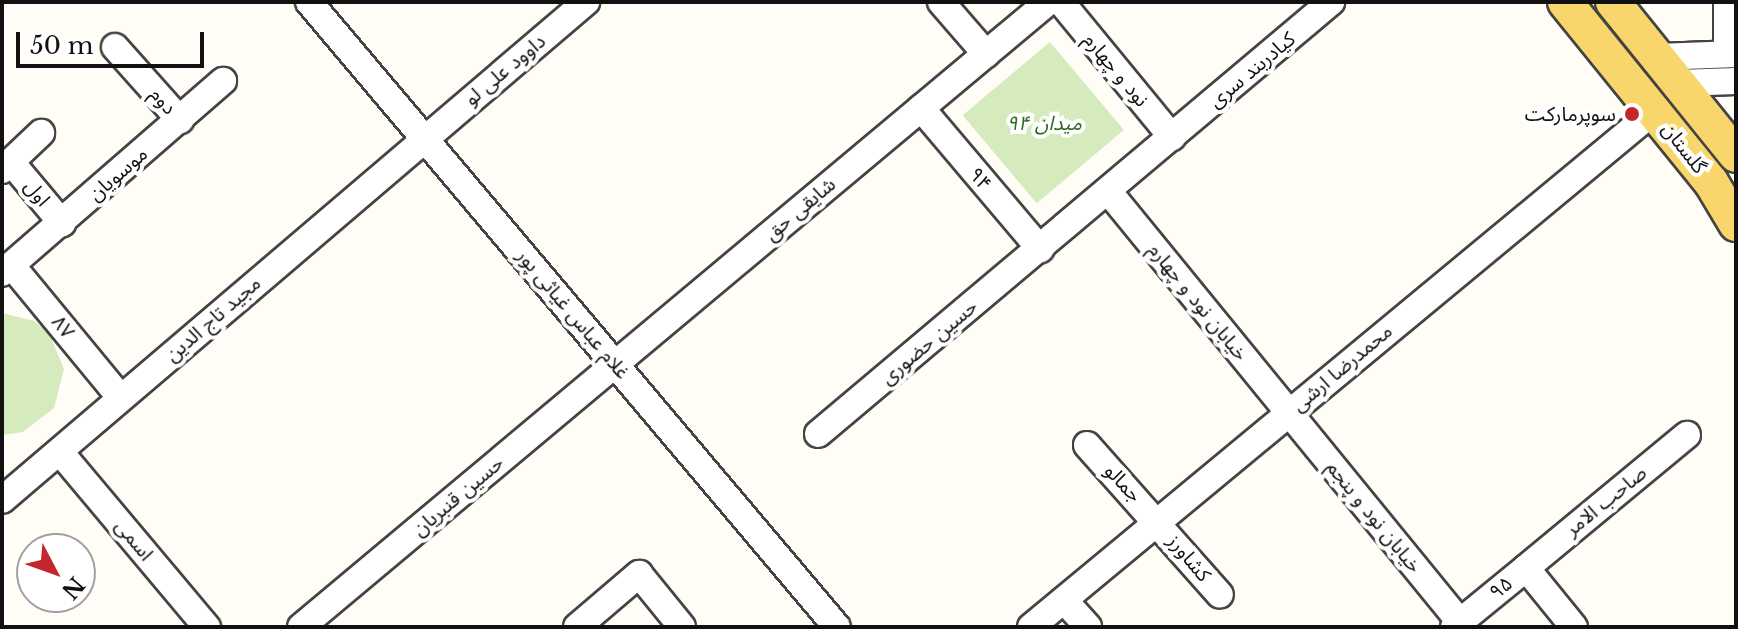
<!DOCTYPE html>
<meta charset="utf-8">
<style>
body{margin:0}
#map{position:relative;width:1738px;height:629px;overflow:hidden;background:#fffdf5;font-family:"Libre Baskerville","Noto Sans Arabic",serif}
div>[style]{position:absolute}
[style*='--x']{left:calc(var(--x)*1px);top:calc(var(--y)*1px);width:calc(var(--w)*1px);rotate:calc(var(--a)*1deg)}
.green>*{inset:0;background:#d5ebbd;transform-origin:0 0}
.roads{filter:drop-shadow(2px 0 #444) drop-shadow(-2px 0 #444) drop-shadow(0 2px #444) drop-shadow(0 -2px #444)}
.minor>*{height:26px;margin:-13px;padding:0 13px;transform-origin:13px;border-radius:13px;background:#fff}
.major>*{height:34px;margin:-17px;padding:0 17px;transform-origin:17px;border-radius:17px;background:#f9d66b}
.dots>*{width:22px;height:22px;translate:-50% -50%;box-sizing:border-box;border:4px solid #fff;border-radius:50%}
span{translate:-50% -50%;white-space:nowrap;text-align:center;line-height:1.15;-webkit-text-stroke:8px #fff;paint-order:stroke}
.street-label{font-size:20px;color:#111}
.poi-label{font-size:20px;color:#111}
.right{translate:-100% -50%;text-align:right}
.park-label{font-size:20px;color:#2f6b1f;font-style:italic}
.frame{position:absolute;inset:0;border:4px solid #111;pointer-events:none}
.north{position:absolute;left:16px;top:533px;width:80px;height:80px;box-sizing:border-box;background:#fff;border:2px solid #a0a0a0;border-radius:50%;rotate:131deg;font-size:22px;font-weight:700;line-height:32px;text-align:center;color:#111}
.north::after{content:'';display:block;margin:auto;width:28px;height:36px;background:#c4262e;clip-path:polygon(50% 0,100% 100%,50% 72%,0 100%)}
.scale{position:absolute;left:16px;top:32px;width:188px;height:36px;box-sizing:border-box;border:4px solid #111;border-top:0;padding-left:10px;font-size:24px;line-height:28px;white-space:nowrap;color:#111;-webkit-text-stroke:6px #fff;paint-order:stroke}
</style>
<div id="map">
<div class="green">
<i style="left:1050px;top:42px;width:115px;height:114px;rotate:50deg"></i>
<i style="clip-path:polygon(2px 313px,34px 321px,49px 333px,64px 369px,54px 408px,23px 432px,3px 435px)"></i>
</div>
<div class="roads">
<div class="minor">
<i style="--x:309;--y:2;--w:818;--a:49.81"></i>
<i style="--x:941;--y:2;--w:69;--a:49.1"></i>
<i style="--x:1061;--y:2;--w:175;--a:50.6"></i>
<i style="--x:115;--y:47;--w:98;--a:48.3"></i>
<i style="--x:1727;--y:54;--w:52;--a:-90"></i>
<i style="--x:1658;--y:57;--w:78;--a:-2.2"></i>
<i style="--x:1679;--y:83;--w:57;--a:-2"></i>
<i style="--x:921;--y:108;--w:185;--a:49.8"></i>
<i style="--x:11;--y:162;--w:80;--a:50.1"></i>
<i style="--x:2;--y:170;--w:54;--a:-43.5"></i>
<i style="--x:1108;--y:191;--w:556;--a:50.76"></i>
<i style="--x:12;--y:266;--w:171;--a:50.5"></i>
<i style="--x:2;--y:273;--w:293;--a:-41"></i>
<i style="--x:818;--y:434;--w:671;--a:-40.1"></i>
<i style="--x:1087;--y:445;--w:200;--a:48.4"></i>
<i style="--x:60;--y:452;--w:229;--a:50"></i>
<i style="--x:2;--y:500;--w:768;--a:-40.46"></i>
<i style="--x:1526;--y:568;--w:209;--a:-39.6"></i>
<i style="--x:1064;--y:600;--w:36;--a:48"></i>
<i style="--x:301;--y:627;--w:974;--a:-39.92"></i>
<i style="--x:577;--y:627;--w:82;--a:-40.5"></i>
<i style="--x:639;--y:574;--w:68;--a:50.9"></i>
<i style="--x:1031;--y:627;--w:809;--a:-39.63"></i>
<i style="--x:1454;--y:627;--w:93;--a:-39.3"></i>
<i style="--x:1526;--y:568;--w:76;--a:50.9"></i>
</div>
<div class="major">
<i style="--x:1565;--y:2;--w:232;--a:51"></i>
<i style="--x:1711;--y:182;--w:49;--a:59.2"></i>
<i style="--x:1613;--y:2;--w:196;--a:51.2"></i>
</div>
</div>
<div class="dots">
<i style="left:1632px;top:114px;background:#c4262e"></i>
</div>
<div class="street-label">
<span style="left:505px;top:70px;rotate:-40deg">داوود علی لو</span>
<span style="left:1116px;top:70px;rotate:50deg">نود و چهارم</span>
<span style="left:1252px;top:70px;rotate:-40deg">کیادربند سری</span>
<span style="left:163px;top:101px;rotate:48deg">دوم</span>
<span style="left:1684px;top:148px;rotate:52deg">گلستان</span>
<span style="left:118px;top:174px;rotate:-41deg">موسویان</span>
<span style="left:980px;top:179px;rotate:50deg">۹۴</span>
<span style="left:37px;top:193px;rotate:50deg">اول</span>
<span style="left:800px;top:209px;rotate:-40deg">شایقی حق</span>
<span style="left:1198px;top:302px;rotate:51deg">خیابان نود و چهارم</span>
<span style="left:573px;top:314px;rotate:50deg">غلام عباس غیاثی ‌پور</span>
<span style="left:213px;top:319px;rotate:-41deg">مجید تاج الدین</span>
<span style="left:63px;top:327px;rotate:51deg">۸۷</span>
<span style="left:929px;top:342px;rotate:-40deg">حسین حضوری</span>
<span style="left:1342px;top:368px;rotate:-40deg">محمدرضا ارشی</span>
<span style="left:1123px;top:483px;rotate:47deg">جمالو</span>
<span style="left:458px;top:496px;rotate:-40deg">حسین قنبریان</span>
<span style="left:1606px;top:501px;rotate:-39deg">صاحب الامر</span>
<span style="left:1374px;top:517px;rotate:51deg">خیابان نود و پنجم</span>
<span style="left:134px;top:540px;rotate:50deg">اسمی</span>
<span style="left:1189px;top:558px;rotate:50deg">کشاورز</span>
<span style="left:1501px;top:588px;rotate:-39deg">۹۵</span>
</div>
<div class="poi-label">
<span class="right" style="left:1616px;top:114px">سوپرمارکت</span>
</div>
<div class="park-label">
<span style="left:1044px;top:123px">میدان ۹۴</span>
</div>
<div class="frame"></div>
<div class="north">N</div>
<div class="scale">50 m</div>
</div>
